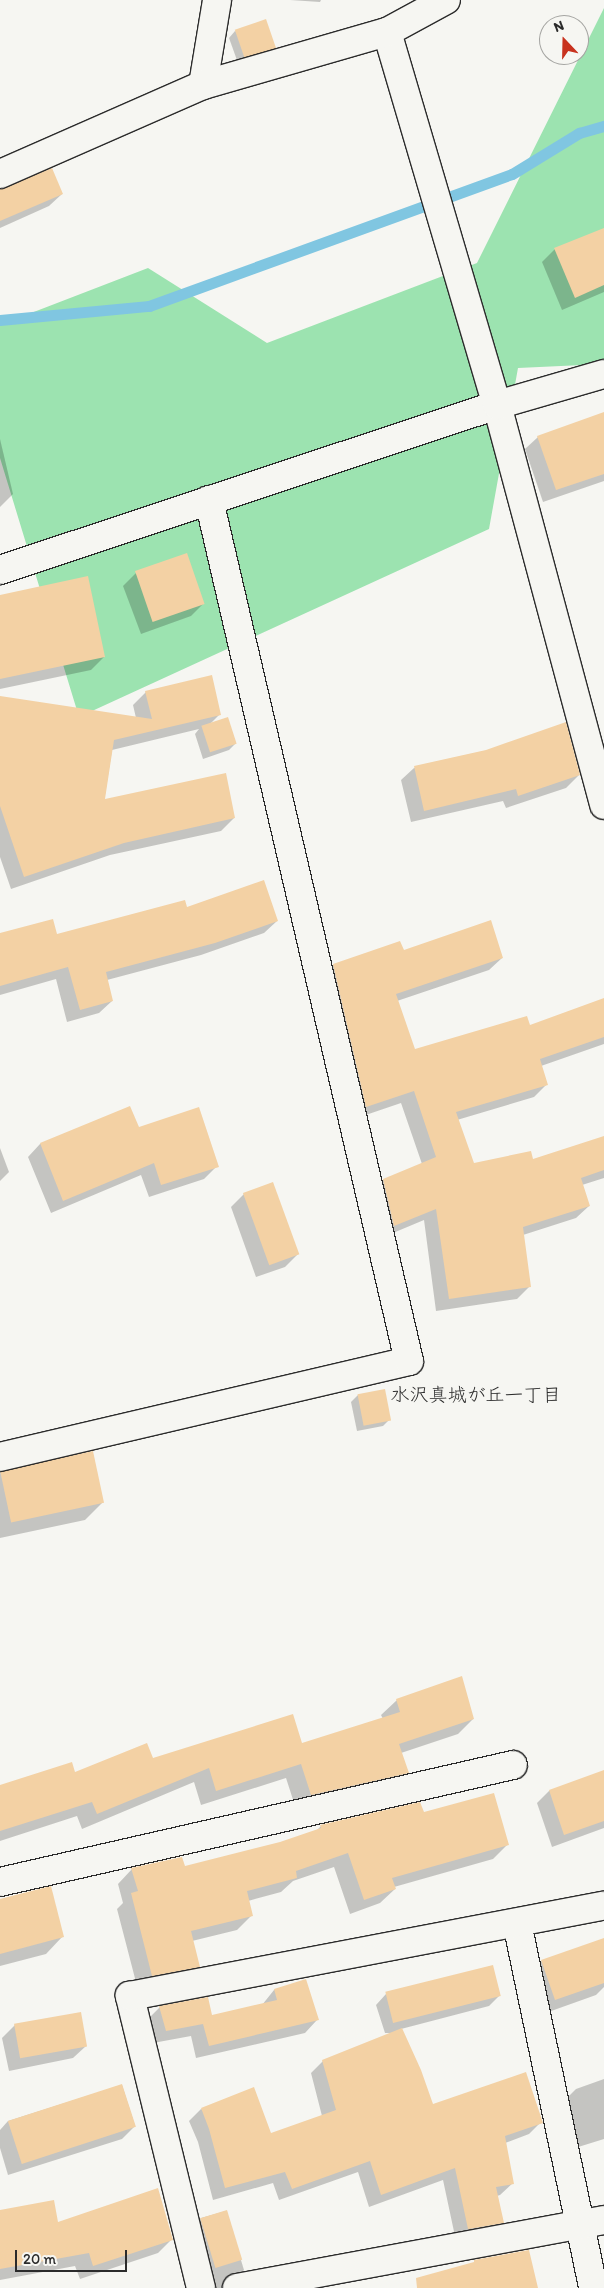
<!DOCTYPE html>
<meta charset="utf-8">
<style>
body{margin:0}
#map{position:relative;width:604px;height:2288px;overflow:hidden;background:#f6f6f2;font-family:Itim,"Klee One",sans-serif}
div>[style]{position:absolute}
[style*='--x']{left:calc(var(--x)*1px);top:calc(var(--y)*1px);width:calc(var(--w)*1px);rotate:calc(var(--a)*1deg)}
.green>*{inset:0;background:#9ce3b0}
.shadow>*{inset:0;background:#0003}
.stream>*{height:11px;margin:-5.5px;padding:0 5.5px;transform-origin:5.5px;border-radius:5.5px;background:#80c6e1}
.building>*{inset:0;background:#f3d1a4;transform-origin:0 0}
.roads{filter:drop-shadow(1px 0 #2b2b2b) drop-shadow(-1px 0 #2b2b2b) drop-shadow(0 1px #2b2b2b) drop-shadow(0 -1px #2b2b2b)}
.street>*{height:28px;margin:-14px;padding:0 14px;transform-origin:14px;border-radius:14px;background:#f6f6f2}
.secondary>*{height:28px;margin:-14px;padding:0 14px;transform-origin:14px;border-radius:14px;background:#f6f6f2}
span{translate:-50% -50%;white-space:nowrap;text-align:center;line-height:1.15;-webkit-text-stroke:4.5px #f6f6f2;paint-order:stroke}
.neighbourhood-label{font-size:19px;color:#2b2b2b}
.north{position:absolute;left:539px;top:15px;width:50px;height:50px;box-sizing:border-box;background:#f6f6f2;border:1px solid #a5a5a2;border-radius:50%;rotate:339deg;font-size:14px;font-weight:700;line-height:20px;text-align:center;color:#2b2b2b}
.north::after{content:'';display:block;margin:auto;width:18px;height:22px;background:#c8321e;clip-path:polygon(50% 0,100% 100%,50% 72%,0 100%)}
.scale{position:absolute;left:15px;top:2250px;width:112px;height:22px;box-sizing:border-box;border:2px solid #2b2b2b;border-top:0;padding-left:6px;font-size:15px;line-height:18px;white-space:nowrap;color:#2b2b2b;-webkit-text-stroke:4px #f6f6f2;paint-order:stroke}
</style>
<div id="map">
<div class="green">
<i style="clip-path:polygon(604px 8px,604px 364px,518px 368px,489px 529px,79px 717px,0 458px,0 325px,148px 268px,267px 343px,477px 263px)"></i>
</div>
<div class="shadow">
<i style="clip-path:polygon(290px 0,321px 0,320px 2px)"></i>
<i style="clip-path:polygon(235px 31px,275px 47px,268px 54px,238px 63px,229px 38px)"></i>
<i style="clip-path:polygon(0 192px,62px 194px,49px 206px,0 228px)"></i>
<i style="clip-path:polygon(604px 229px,604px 292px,562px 310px,542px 262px,555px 249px)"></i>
<i style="clip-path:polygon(604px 413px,604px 481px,543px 502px,525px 449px,538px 437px)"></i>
<i style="clip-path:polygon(0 439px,13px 494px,0 507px)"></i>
<i style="clip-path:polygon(136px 573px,203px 604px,191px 616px,141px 634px,123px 586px)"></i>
<i style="clip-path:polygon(0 598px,104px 657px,91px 670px,0 689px)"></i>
<i style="clip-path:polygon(146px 692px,220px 714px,210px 724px,235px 744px,229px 750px,203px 759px,195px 734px,199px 729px,112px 750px,104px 801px,234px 818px,221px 831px,110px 855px,11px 889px,0 857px,0 697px,136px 718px,133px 705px)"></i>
<i style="clip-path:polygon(487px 751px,579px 775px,566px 788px,506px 808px,503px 801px,411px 822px,401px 780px,414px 768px)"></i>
<i style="clip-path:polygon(277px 921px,264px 933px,201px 955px,107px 980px,112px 1001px,99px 1013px,67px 1022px,56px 979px,0 995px,0 935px,56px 936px)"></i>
<i style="clip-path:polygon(403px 951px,502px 958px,489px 970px,397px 1001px,414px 1051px,529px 1027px,604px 1000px,604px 1044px,541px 1066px,546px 1085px,534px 1097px,457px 1120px,473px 1165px,532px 1161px,604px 1138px,604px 1178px,582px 1185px,589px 1206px,576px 1218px,523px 1235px,530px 1286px,517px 1299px,436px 1311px,424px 1220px,381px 1238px,371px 1192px,383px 1180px,422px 1164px,401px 1103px,354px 1119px,321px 978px,333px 965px)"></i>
<i style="clip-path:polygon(129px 1108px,138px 1129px,217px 1166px,204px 1179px,149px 1197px,141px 1175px,51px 1213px,28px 1157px,40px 1144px)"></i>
<i style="clip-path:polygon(0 1148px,9px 1172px,0 1181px)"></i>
<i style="clip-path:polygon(244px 1194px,298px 1254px,285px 1267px,256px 1277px,231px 1207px)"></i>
<i style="clip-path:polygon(358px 1395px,389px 1420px,383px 1426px,357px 1431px,351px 1402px)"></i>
<i style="clip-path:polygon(0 1473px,103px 1502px,85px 1520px,0 1538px)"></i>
<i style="clip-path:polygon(397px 1700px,473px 1719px,458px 1734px,401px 1753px,408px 1772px,393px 1787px,296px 1809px,286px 1778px,201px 1805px,194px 1782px,82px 1829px,77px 1816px,0 1841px,0 1786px,153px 1759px,301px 1745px,383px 1719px,381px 1715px)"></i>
<i style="clip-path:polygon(604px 1771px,604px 1828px,552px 1847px,537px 1803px,549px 1791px)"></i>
<i style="clip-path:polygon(423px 1814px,507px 1845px,493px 1859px,394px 1887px,395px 1889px,380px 1903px,350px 1914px,334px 1867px,293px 1881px,281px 1892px,248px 1901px,252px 1915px,237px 1930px,192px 1941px,199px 1966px,184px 1981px,138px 1990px,117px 1909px,123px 1903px,118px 1884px,132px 1869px,184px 1868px,280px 1844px,316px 1831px,321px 1826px)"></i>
<i style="clip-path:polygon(0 1902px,63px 1936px,46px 1954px,0 1966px)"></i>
<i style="clip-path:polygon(604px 1939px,604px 1987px,596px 1995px,540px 2015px,527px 1976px,542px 1961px)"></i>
<i style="clip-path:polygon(492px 1966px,500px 1995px,489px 2006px,401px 2029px,432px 2106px,541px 2122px,529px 2134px,505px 2143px,513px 2183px,500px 2195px,497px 2196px,502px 2222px,490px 2234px,456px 2241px,443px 2180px,369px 2207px,358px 2172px,279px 2200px,273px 2183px,213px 2200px,198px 2142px,189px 2121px,201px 2109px,270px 2135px,322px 2116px,311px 2073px,323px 2061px,393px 2033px,385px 2033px,376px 2005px,386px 1994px)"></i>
<i style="clip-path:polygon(305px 1981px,317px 2020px,305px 2033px,196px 2058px,191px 2036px,153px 2043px,147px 2020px,160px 2007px,211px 2016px,262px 2005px,274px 1990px)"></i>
<i style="clip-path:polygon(15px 2025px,86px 2046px,73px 2058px,9px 2071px,2px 2038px)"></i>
<i style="clip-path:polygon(604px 2079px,604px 2139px,575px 2148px,561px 2104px,576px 2089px)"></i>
<i style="clip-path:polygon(122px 2085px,135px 2126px,122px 2139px,8px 2175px,0 2148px,0 2130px,8px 2121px)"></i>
<i style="clip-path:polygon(0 2211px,57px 2223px,172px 2239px,158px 2253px,80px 2279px,75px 2266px,0 2280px)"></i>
<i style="clip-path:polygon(226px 2211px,244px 2270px,231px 2283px,221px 2288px,202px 2288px,188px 2231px,201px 2218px)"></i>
</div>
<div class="stream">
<i style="--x:0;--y:320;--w:150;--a:-5.4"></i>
<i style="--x:149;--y:306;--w:386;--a:-20"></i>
<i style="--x:512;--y:174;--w:79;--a:-31.5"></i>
<i style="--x:579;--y:133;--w:26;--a:-16"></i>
</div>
<div class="building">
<i style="left:266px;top:19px;width:31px;height:33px;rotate:71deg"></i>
<i style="clip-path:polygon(52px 168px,63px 194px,0 221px,0 189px)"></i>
<i style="clip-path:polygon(604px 228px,604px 285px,575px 298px,554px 248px)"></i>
<i style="clip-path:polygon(604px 412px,604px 474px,556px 490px,537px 436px)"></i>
<i style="left:187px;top:553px;width:54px;height:55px;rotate:71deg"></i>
<i style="clip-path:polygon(88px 576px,105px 657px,0 679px,0 595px)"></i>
<i style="clip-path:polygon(212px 675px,221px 715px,114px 740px,105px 799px,226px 773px,235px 818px,124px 843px,24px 877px,0 806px,0 696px,152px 719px,145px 691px)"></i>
<i style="left:228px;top:717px;width:28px;height:28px;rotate:72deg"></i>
<i style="clip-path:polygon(566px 722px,580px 775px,518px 796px,516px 789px,424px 811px,414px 766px,486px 750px)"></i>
<i style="clip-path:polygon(264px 880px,278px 921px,215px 943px,106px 972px,113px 1001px,80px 1010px,68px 967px,0 986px,0 933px,53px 919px,57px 934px,185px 900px,187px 907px)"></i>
<i style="clip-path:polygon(491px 920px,503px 958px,396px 994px,415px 1049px,527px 1016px,530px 1025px,604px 998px,604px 1037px,540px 1059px,548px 1085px,456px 1112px,474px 1163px,531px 1151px,533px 1159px,604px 1136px,604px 1170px,581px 1178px,590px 1206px,523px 1227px,531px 1287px,449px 1299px,436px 1209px,394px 1226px,383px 1179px,436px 1157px,414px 1091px,366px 1107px,333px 964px,400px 941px,404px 950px)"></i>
<i style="clip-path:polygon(130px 1106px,139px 1127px,199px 1107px,219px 1167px,161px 1185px,154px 1163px,63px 1201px,40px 1143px)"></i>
<i style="left:273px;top:1182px;width:77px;height:32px;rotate:70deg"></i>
<i style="left:385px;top:1389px;width:32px;height:28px;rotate:79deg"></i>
<i style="left:93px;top:1451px;width:53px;height:95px;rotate:78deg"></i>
<i style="clip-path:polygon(462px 1676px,474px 1719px,399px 1744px,409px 1773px,311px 1795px,301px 1764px,216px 1791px,209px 1768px,97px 1814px,92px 1802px,0 1831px,0 1785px,72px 1762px,75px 1772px,147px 1743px,153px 1758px,293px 1714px,302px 1743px,400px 1712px,396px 1699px)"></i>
<i style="clip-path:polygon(604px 1770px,604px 1821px,564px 1835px,549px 1790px)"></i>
<i style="clip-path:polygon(494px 1793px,509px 1845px,392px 1878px,396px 1889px,364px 1900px,348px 1853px,296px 1871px,297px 1878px,247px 1891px,253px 1916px,191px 1931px,200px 1967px,152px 1976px,131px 1893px,138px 1891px,131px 1868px,182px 1857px,185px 1866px,280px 1842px,321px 1828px,320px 1825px,420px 1802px,424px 1812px)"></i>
<i style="clip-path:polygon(51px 1886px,64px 1937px,0 1954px,0 1899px)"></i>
<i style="clip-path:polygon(604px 1938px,604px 1983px,555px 2000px,541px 1960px)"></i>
<i style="left:493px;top:1965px;width:32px;height:111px;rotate:76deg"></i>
<i style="clip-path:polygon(306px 1979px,319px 2020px,209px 2046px,203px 2024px,166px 2031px,159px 2006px,208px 1997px,212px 2015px,277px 2000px,274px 1989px)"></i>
<i style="left:81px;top:2012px;width:35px;height:68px;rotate:80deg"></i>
<i style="clip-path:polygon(402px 2028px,421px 2070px,433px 2104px,526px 2072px,543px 2123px,505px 2136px,514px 2184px,496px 2187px,504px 2223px,468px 2229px,455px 2168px,381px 2195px,370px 2161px,292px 2189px,285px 2172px,225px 2188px,209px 2129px,201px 2108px,254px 2087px,271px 2133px,336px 2110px,322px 2060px)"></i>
<i style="left:122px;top:2084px;width:45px;height:120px;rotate:72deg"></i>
<i style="clip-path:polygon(158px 2188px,173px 2240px,93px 2266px,89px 2253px,0 2269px,0 2210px,54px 2200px,58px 2222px)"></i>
<i style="left:227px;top:2210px;width:52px;height:28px;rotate:73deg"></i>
<i style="clip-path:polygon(529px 2250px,538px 2288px,417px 2288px,416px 2278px,474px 2262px,474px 2260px)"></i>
</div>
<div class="roads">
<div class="street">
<i style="--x:387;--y:32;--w:389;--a:73.6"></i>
<i style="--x:497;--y:405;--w:414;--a:75"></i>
<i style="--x:203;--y:85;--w:86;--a:-80.6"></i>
<i style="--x:0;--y:174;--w:222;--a:-23.7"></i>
<i style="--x:203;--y:85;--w:191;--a:-16.1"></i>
<i style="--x:387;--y:32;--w:67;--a:-28.5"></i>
<i style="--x:0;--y:1457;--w:420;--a:-13.2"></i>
<i style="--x:409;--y:1361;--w:884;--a:-103.08"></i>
<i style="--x:0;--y:1882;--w:526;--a:-12.85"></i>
<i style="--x:517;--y:1923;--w:373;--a:78.2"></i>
<i style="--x:201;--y:2288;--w:301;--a:-103.7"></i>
<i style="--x:130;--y:1996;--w:482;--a:-10.8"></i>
<i style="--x:237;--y:2288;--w:373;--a:-10.5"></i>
</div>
<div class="secondary">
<i style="--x:0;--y:570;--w:524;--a:-18.37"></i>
<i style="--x:497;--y:405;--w:111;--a:-16.2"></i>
</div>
</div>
<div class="neighbourhood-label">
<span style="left:476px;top:1395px">水沢真城が丘一丁目</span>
</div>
<div class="north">N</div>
<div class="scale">20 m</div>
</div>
